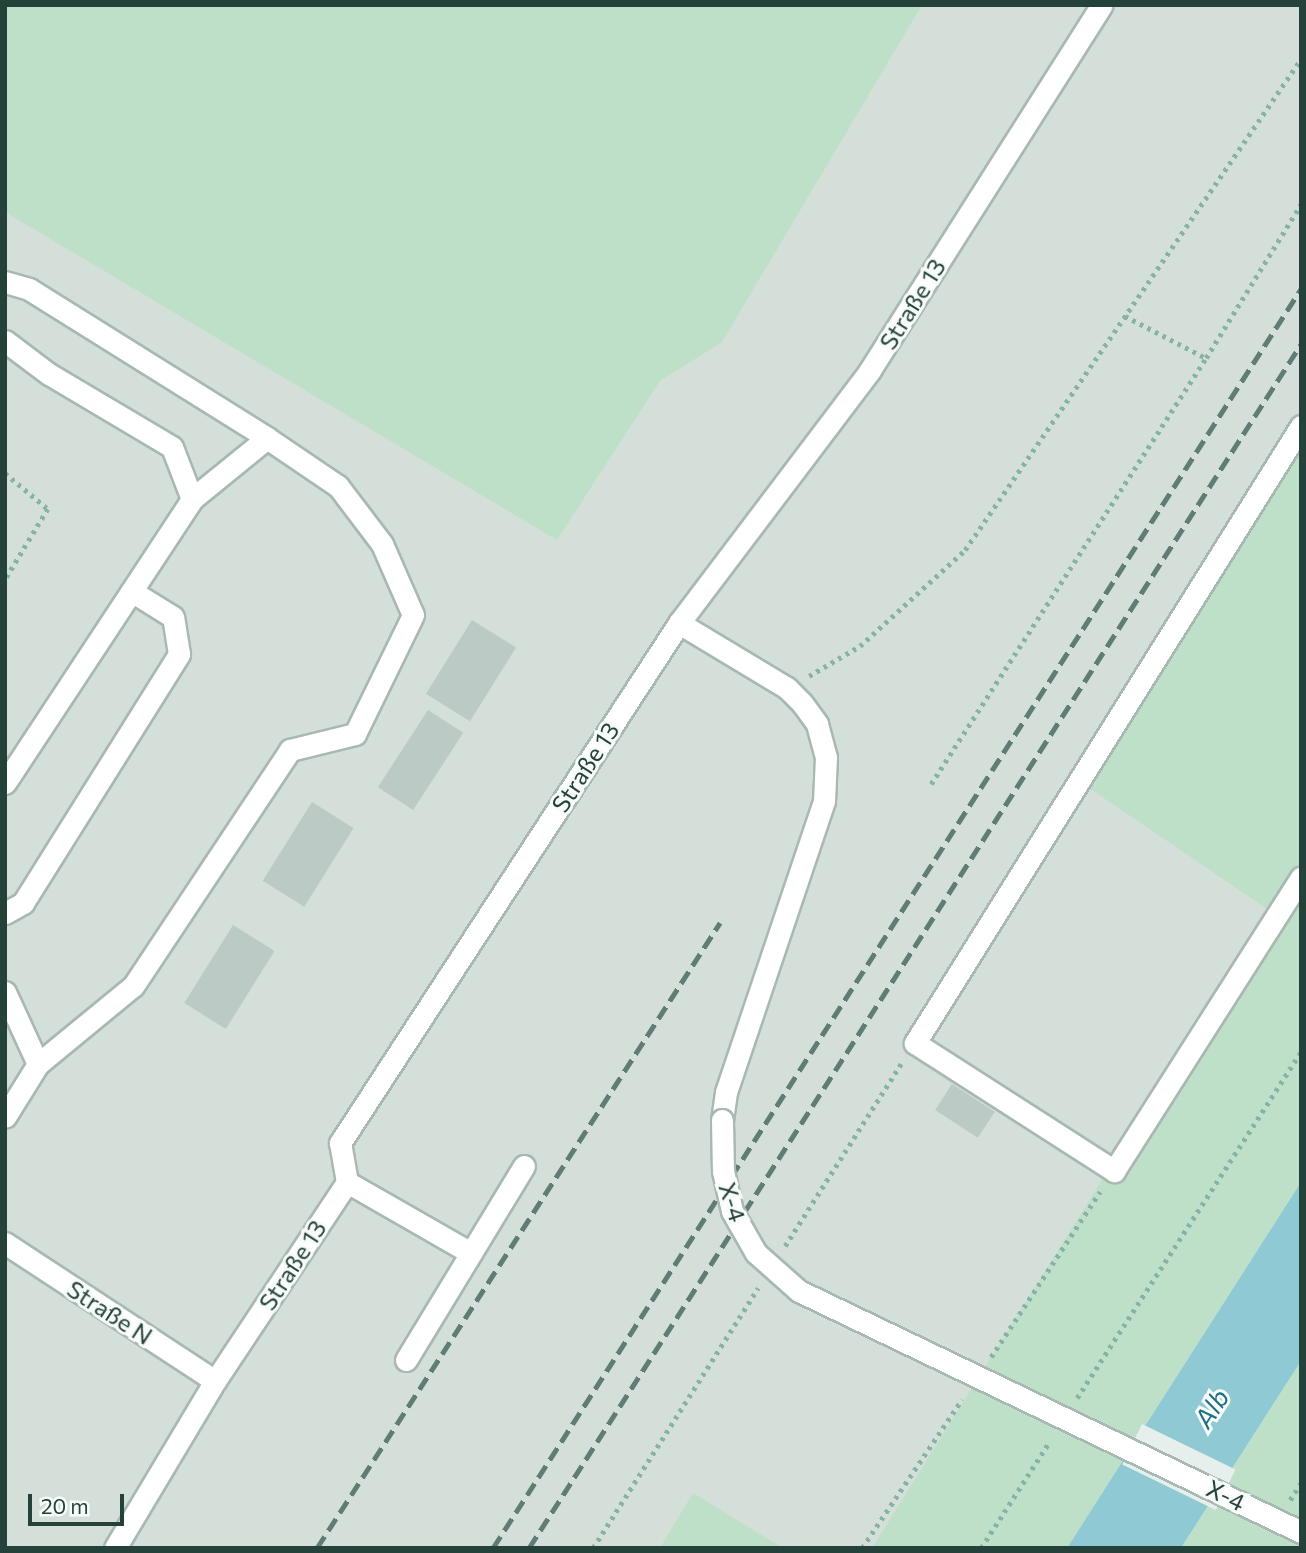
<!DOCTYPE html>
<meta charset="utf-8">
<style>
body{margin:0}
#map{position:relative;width:1306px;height:1553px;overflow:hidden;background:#e6efeb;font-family:Commissioner,sans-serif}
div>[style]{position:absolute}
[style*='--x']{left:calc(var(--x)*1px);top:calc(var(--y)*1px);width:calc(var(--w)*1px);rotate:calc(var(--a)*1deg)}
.built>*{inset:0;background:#d4dfda}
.green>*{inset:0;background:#bfe0c8}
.water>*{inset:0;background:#8ec9d4}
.pier>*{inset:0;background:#e6efeb;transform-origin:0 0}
.building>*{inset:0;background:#bbcac4;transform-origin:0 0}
.path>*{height:4.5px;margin-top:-2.25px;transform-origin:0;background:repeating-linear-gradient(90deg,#86b3a5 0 3.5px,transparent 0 8.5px)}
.roads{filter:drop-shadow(2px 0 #a8b8b2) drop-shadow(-2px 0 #a8b8b2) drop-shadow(0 2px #a8b8b2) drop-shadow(0 -2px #a8b8b2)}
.minor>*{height:21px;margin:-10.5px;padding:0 10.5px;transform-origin:10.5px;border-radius:10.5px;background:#fff}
.rail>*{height:5px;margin-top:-2.5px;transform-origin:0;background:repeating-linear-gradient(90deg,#5f7d75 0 14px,transparent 0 21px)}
.bridges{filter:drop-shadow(2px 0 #a8b8b2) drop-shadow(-2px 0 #a8b8b2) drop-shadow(0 2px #a8b8b2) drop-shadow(0 -2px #a8b8b2)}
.minor-bridge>*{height:21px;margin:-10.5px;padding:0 10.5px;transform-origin:10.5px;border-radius:10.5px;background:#fff}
span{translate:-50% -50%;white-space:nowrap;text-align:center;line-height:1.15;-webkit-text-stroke:6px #f7fbf9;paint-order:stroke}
.street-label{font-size:24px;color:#24423a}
.water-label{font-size:26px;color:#1c6f80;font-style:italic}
.frame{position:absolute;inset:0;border:7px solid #24423a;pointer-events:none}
.scale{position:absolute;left:28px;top:1494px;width:96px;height:32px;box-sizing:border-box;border:4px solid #24423a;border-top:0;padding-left:9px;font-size:21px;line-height:24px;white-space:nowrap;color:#24423a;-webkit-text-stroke:5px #f7fbf9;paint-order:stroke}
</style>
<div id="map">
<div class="built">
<i style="clip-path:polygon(5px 5px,1301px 5px,1301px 911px,895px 1548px,5px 1548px)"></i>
</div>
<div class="green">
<i style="clip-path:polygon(5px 5px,922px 5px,722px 342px,660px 381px,557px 540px,5px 212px)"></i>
<i style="clip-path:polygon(1301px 427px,1301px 1182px,1067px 1548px,872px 1548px,1270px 911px,1086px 786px)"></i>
<i style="clip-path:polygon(1301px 1361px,1301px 1548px,1181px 1548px)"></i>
<i style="clip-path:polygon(693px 1493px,783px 1548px,660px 1548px)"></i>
</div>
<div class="water">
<i style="clip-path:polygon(1301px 1182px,1301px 1361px,1181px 1548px,1067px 1548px)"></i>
</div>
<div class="pier">
<i style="left:1142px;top:1424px;width:104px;height:45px;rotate:26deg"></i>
</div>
<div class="building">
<i style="left:472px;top:620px;width:52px;height:87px;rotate:32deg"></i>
<i style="left:428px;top:710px;width:42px;height:92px;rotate:33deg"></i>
<i style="left:312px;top:802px;width:49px;height:93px;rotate:32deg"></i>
<i style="left:233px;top:925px;width:49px;height:92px;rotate:32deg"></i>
<i style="left:952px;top:1084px;width:51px;height:31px;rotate:33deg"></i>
</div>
<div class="path">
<i style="--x:1125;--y:316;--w:91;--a:27.4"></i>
<i style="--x:1206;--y:358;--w:181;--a:-58.3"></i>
<i style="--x:5;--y:473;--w:56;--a:39.9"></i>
<i style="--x:48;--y:509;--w:83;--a:121.2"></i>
<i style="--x:809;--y:676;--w:59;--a:-30.5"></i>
<i style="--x:860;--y:646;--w:142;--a:-42.4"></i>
<i style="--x:965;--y:550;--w:595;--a:-55.62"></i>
<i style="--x:931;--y:784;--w:507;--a:-57.16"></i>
<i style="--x:785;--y:1246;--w:216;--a:-57.5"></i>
<i style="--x:991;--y:1357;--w:198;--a:-56.6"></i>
<i style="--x:1077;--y:1398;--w:412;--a:-57.1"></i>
<i style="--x:1290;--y:1500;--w:20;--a:-57"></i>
<i style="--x:593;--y:1548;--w:308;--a:-57.6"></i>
<i style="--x:862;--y:1548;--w:179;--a:-56.1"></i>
<i style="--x:981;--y:1548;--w:127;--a:-57.2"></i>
</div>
<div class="roads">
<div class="minor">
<i style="--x:5;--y:282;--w:25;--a:16"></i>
<i style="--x:29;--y:289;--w:281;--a:32"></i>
<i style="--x:5;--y:341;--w:55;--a:36.9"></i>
<i style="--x:49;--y:374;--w:143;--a:30.7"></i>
<i style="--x:172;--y:447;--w:56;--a:69"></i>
<i style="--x:1301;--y:426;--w:728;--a:122.03"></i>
<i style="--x:915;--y:1043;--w:237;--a:32.7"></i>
<i style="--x:1114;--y:1171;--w:348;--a:-57.5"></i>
<i style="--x:679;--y:623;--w:126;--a:31"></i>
<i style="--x:787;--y:688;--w:21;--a:45"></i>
<i style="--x:802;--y:703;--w:26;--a:54"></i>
<i style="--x:817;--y:724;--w:34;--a:75"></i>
<i style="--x:826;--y:757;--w:44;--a:92.6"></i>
<i style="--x:824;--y:801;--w:307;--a:108.6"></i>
<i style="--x:726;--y:1092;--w:28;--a:98"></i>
<i style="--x:5;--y:783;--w:340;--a:-56.6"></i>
<i style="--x:192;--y:499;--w:97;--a:-39.1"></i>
<i style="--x:267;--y:438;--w:86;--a:34.1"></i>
<i style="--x:338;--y:486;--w:73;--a:52.8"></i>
<i style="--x:382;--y:544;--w:77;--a:66.4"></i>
<i style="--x:413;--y:615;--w:132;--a:116"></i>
<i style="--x:355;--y:734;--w:67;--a:166.2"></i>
<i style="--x:290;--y:750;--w:283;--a:123.6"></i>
<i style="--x:133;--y:986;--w:123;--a:140.6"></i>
<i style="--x:38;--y:1064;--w:62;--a:121.9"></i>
<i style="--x:5;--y:913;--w:21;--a:-29"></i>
<i style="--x:23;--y:903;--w:294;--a:-57.9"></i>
<i style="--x:179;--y:654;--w:37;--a:-99"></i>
<i style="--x:173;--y:617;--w:49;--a:-148.2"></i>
<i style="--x:5;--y:992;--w:79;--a:65.4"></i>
<i style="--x:347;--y:1182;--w:143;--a:29.8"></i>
<i style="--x:5;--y:1243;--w:251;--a:33.3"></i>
<i style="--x:406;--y:1360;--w:227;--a:-58.7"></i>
<i style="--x:115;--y:1548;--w:195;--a:-59.1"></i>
<i style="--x:215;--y:1381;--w:239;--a:-56.4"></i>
<i style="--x:347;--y:1182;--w:40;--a:-100"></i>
<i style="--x:340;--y:1143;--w:621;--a:-56.9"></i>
<i style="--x:679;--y:623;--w:317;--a:-52.9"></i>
<i style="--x:870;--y:370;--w:432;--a:-57.6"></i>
</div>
</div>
<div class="rail">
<i style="--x:317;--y:1548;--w:744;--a:-57.19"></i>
<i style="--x:493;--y:1548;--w:1496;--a:-57.31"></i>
<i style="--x:529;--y:1548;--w:1430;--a:-57.33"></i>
</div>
<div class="bridges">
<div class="minor-bridge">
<i style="--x:722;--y:1120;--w:51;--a:88.9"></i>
<i style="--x:723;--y:1171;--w:41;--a:77.3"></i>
<i style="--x:732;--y:1211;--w:48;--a:60.3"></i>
<i style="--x:756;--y:1253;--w:57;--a:41.5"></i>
<i style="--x:799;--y:1291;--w:557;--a:25.64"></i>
</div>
</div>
<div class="street-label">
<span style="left:912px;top:304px;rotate:-58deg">Straße 13</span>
<span style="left:585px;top:767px;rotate:-57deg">Straße 13</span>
<span style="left:733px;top:1202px;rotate:72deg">X-4</span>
<span style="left:292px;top:1265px;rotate:-57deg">Straße 13</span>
<span style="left:110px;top:1312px;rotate:33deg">Straße N</span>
<span style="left:1226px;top:1495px;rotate:26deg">X-4</span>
</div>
<div class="water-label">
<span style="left:1211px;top:1408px;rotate:-57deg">Alb</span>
</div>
<div class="frame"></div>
<div class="scale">20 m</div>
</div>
